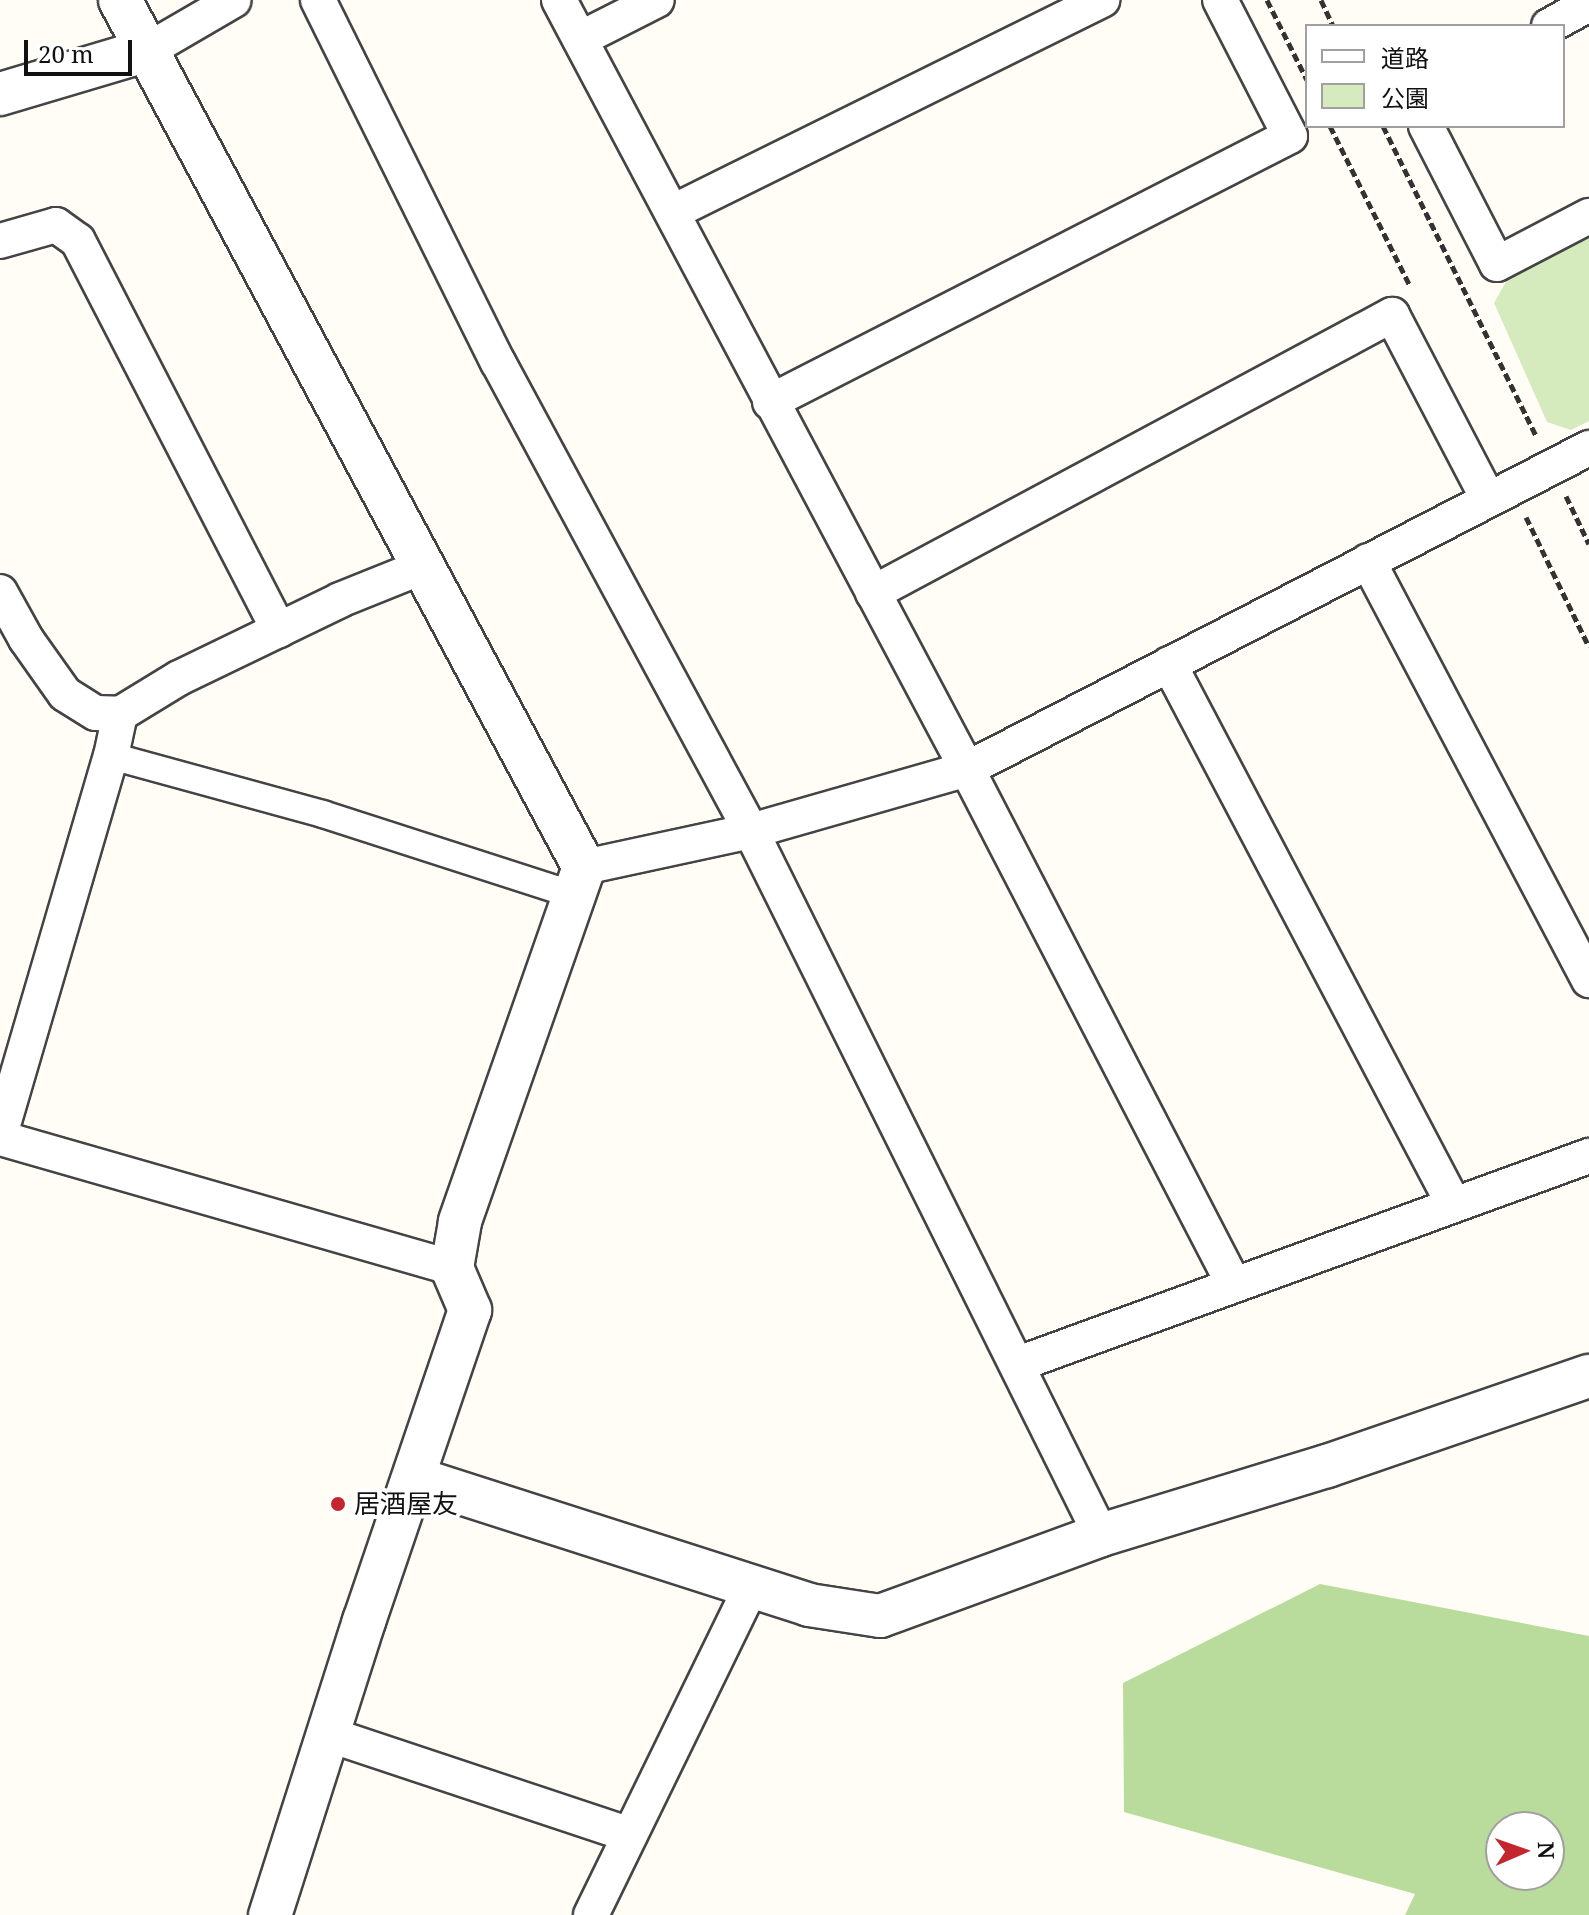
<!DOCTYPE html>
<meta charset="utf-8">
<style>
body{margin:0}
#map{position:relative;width:1589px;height:1915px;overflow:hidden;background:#fffdf5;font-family:"Noto Serif","Noto Sans JP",serif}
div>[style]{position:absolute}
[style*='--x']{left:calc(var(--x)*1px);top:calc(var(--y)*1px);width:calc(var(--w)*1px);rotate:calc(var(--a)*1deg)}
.green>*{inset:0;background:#d5ebbd}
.forest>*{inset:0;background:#b9dc9c}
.path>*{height:5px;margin-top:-2.5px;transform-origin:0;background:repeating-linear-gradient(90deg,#333 0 8px,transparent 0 12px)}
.roads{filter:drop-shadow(2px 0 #444) drop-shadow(-2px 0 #444) drop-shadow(0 2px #444) drop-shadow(0 -2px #444)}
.pedestrian>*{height:26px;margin:-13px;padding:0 13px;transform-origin:13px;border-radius:13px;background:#fff}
.minor>*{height:34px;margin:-17px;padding:0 17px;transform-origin:17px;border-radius:17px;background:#fff}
.tertiary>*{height:42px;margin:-21px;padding:0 21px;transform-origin:21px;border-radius:21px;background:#fff}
.dots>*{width:22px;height:22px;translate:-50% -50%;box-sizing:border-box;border:4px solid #fff;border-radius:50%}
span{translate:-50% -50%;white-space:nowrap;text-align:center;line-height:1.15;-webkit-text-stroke:8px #fff;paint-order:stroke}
.poi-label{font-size:26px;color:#111}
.left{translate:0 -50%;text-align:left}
.legend{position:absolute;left:1305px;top:24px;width:260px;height:104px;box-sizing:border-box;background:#fff;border:2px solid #a0a0a0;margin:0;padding:10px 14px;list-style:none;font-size:24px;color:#111}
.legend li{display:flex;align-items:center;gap:16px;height:40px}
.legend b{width:40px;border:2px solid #a0a0a0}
.north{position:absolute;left:1485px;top:1811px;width:80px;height:80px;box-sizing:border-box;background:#fff;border:2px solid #a0a0a0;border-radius:50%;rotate:88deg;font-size:22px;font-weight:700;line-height:32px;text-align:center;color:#111}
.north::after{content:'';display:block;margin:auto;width:28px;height:36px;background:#c4262e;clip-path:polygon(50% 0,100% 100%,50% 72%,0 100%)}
.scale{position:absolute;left:24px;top:40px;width:108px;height:36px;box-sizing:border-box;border:4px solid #111;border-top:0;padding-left:10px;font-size:24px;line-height:28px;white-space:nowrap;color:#111;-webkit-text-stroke:6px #fff;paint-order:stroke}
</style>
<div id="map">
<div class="green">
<i style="clip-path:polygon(1589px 238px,1589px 421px,1571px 430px,1547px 422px,1494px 303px,1508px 278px)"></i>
</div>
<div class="forest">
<i style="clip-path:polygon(evenodd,1320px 1584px,1589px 1636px,1589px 1915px,1405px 1915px,1415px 1894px,1124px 1812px,1123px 1683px,1320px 1584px,1501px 1827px,1549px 1827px,1549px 1875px,1501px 1875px,1501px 1827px)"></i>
</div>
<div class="path">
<i style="--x:1267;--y:0;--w:89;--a:63.4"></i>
<i style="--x:1321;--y:0;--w:29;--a:65"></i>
<i style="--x:1330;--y:126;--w:179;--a:63.4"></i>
<i style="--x:1383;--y:126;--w:347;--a:63.7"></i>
<i style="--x:1566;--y:496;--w:53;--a:64.4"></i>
<i style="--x:1526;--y:517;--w:144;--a:64.1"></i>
</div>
<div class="roads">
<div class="pedestrian">
<i style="--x:111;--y:756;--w:220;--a:15.3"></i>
<i style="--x:323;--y:814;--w:264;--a:17.9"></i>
</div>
<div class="minor">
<i style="--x:318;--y:0;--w:404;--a:63.6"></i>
<i style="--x:498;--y:362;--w:533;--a:61.66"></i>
<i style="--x:751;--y:831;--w:786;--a:63.57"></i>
<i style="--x:559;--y:0;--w:871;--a:62.05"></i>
<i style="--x:967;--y:769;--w:581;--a:62.64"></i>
<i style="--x:1549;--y:26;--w:46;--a:-28.8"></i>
<i style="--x:580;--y:39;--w:86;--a:-26.9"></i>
<i style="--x:148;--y:50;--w:99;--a:-30.2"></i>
<i style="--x:1426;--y:126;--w:155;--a:62.8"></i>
<i style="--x:1497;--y:264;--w:104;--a:-27.6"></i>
<i style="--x:673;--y:212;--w:479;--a:-26.3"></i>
<i style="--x:0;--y:241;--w:58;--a:-15.9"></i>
<i style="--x:56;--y:225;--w:27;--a:36"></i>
<i style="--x:78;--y:241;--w:438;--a:62.7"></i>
<i style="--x:770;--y:402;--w:584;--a:-27.09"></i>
<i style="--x:1290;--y:136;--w:153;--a:-117.2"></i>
<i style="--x:1368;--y:561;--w:474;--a:62.2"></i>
<i style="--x:0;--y:592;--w:54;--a:61"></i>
<i style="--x:26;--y:639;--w:67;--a:54.7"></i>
<i style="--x:65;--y:694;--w:36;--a:32"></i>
<i style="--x:96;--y:713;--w:24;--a:2"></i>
<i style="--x:120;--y:714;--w:69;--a:-31.4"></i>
<i style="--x:179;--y:678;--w:179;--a:-25.8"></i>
<i style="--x:340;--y:600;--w:88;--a:-21.9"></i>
<i style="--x:873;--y:593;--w:589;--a:-28.18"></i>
<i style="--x:1392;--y:315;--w:208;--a:62.4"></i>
<i style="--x:1169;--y:664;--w:611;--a:62.22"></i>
<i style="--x:584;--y:867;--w:171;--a:-12.2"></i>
<i style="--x:751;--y:831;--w:225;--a:-16"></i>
<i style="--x:967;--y:769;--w:700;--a:-27.3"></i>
<i style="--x:0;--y:1135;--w:395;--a:-73.7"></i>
<i style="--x:111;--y:756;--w:43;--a:-77.9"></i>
<i style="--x:0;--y:1138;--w:470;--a:16"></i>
<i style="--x:1018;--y:1364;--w:608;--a:-20.02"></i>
<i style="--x:327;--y:1734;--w:319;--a:18.4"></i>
<i style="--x:591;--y:1915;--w:367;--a:-64"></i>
</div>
<div class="tertiary">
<i style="--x:120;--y:0;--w:983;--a:61.85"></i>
<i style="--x:584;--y:867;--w:376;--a:109.3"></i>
<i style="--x:460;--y:1222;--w:47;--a:99.9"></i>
<i style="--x:452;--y:1268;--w:46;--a:66.8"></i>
<i style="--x:470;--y:1310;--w:329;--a:108.8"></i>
<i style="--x:364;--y:1621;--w:309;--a:107.7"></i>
<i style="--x:0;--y:94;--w:154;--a:-16.6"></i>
<i style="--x:414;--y:1478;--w:415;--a:17.8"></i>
<i style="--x:809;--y:1605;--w:72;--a:8.8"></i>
<i style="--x:880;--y:1616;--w:235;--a:-20.1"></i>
<i style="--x:1101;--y:1535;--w:236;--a:-17"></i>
<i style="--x:1327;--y:1466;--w:277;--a:-19"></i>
</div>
</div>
<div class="dots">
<i style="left:338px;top:1504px;background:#c4262e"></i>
</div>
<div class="poi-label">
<span class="left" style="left:354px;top:1504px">居酒屋友</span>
</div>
<ul class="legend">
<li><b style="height:10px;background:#fff"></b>道路</li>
<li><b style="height:22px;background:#d5ebbd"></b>公園</li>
</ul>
<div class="north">N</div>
<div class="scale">20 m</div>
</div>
